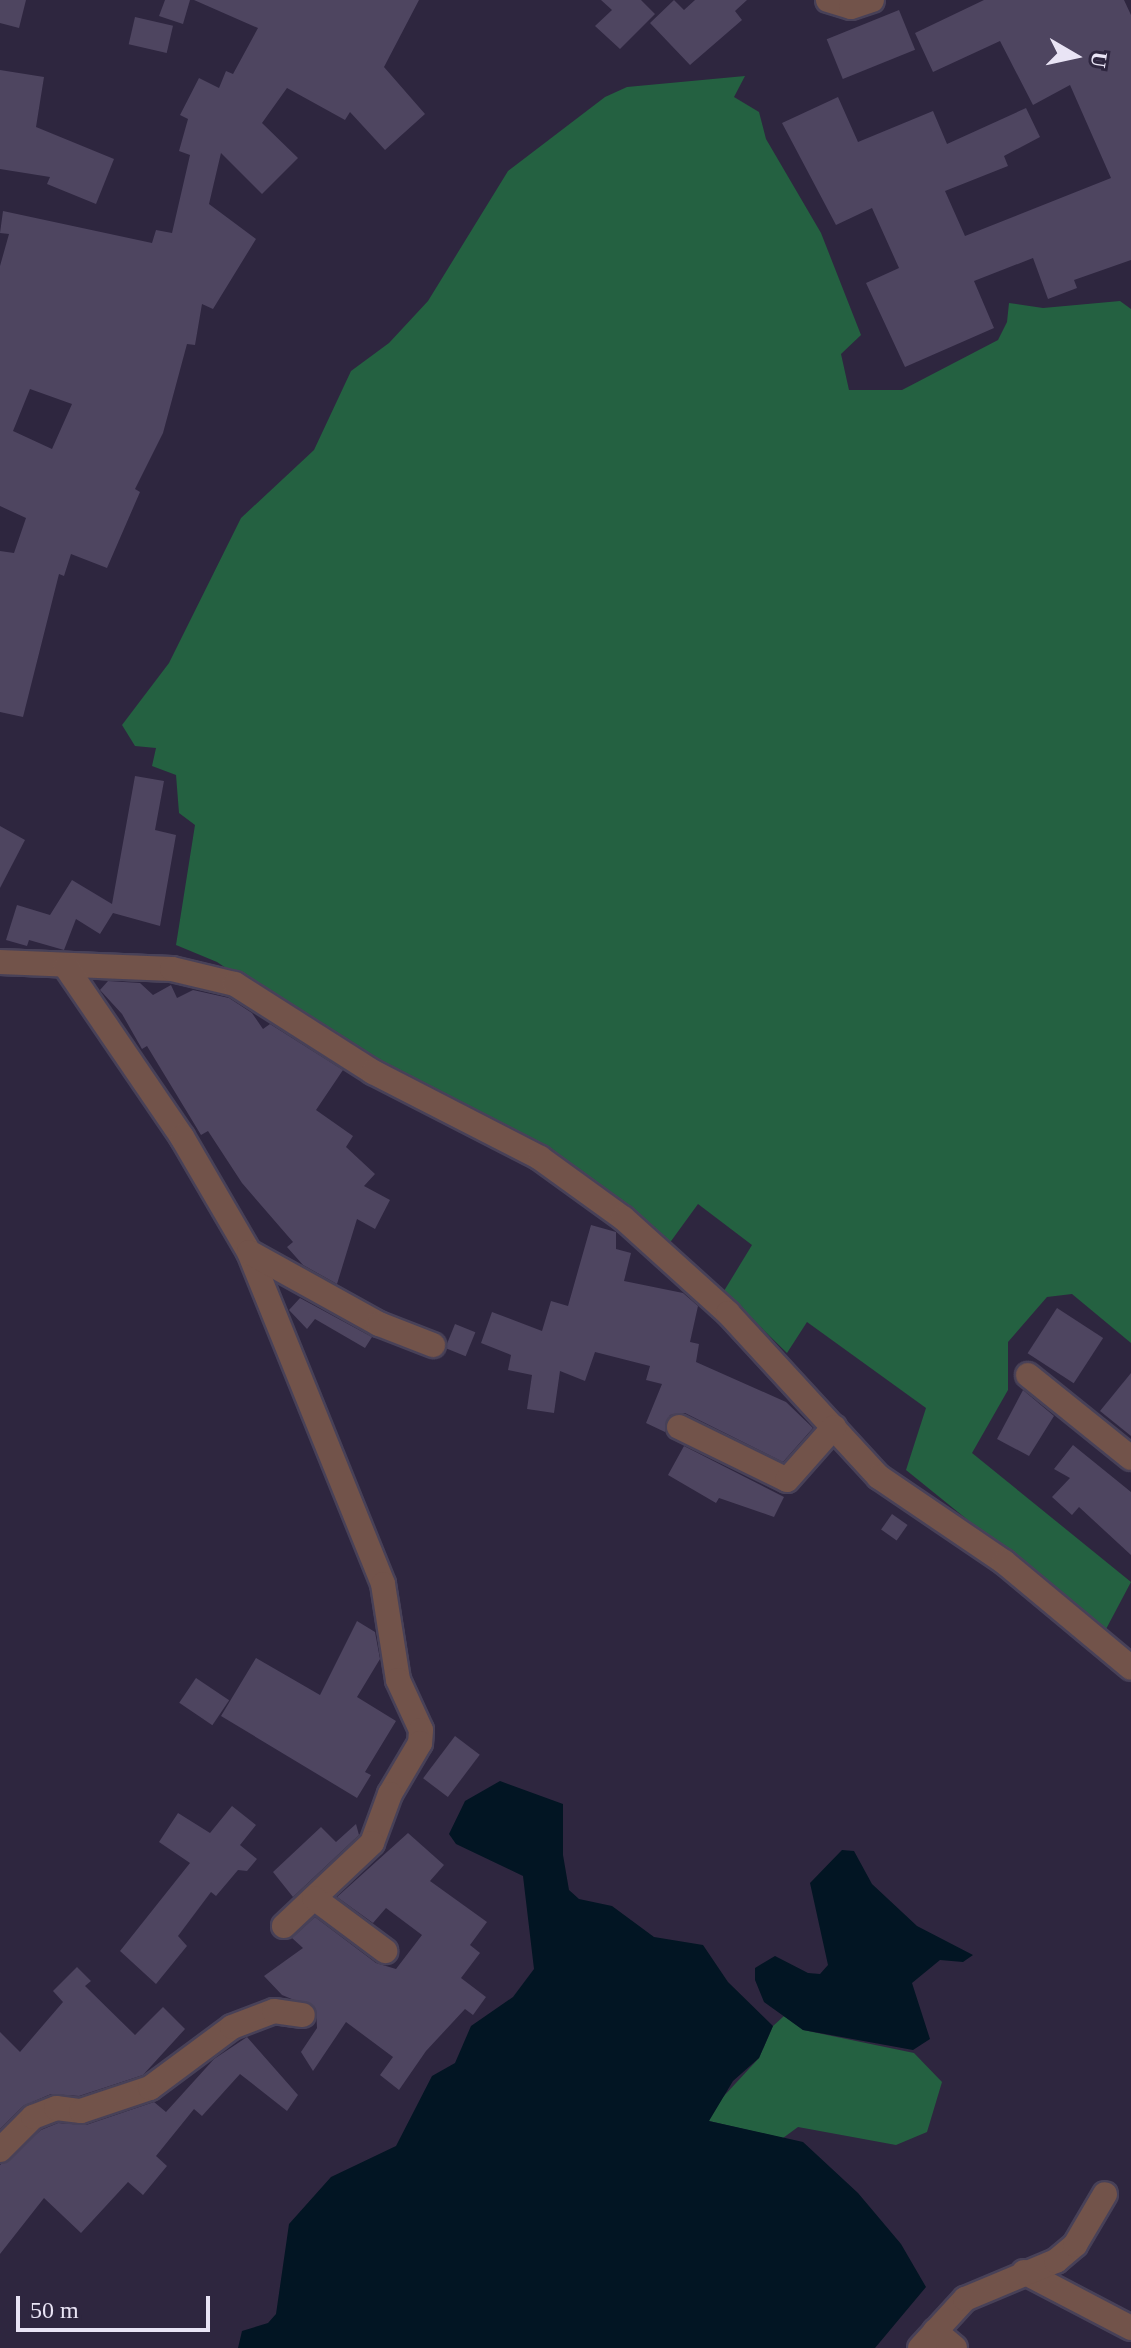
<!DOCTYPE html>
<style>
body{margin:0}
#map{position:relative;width:1131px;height:2348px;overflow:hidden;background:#2e263f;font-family:Georgia,serif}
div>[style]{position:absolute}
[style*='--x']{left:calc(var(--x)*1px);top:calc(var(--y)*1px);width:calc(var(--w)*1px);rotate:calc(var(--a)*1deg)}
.green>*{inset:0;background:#246141}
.water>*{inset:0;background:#021523}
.building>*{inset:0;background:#4e4560;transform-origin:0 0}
.roads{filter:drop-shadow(2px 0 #484158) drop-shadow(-2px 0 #484158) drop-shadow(0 2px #484158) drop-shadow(0 -2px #484158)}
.minor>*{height:24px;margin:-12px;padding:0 12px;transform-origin:12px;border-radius:12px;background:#72534a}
span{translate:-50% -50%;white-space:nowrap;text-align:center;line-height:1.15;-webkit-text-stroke:8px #2e263f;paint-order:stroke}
.north{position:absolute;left:1035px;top:16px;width:80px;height:80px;-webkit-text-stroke:6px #2e263f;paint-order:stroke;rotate:99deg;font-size:22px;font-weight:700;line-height:32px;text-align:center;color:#e9e4f5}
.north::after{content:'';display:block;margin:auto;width:28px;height:36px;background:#e9e4f5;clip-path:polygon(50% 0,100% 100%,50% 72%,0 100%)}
.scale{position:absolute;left:16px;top:2296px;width:194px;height:36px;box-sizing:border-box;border:4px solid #e9e4f5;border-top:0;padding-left:10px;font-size:24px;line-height:28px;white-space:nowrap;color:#e9e4f5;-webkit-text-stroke:6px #2e263f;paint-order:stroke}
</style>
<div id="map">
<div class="green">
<i style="clip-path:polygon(745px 76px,734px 97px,759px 112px,766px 139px,821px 233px,861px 335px,841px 354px,849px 390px,902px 390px,998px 340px,1007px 322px,1009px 303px,1043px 308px,1120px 301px,1131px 309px,1131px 1343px,1072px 1294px,1047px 1297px,1008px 1342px,1008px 1390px,972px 1453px,1131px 1582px,1105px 1631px,906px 1470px,926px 1408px,807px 1322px,787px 1353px,724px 1291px,752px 1245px,698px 1204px,666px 1248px,404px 1075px,294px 1013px,217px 962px,176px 945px,195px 825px,179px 813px,176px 775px,152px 766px,156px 748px,135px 746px,122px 725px,169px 663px,241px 518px,314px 450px,351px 371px,389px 343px,428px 301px,508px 171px,605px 97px,627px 87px)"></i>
<i style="clip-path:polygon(784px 2016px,803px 2030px,914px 2053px,942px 2082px,927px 2132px,896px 2145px,798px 2127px,783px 2138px,709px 2121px,712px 2109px,759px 2058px,773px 2026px)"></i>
</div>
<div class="water">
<i style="clip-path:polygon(500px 1781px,563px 1804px,563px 1855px,569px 1890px,579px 1899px,612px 1906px,654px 1937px,703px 1945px,728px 1982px,773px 2026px,759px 2058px,733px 2081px,709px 2121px,803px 2142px,858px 2193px,901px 2244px,926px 2287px,875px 2348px,238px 2348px,242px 2331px,268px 2323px,276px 2314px,289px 2224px,331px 2177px,396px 2146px,432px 2076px,455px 2063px,471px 2026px,513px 1997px,534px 1969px,523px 1876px,456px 1844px,449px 1834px,465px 1801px)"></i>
<i style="clip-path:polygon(842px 1850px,854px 1851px,872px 1884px,917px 1926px,973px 1955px,963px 1962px,940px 1960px,912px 1983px,930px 2039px,913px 2050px,803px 2030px,764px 2002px,755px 1980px,755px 1968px,775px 1956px,808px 1973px,820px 1974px,828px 1965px,810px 1883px)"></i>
</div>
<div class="building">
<i style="clip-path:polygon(0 0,26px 0,19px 28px,0 23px)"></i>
<i style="clip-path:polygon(165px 0,190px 0,183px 24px,159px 16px)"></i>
<i style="clip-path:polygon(evenodd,194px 0,419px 0,384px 67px,425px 114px,385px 150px,350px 112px,345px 120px,287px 88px,262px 123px,298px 158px,262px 194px,221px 153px,209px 204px,256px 239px,213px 309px,202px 304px,195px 345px,187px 344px,163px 433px,135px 489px,140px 492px,107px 568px,71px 554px,64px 576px,59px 574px,23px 717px,0 712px,0 551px,14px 553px,26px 518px,0 506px,0 266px,9px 234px,0 233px,3px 211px,152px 243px,156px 230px,172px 233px,190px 155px,179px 151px,188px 119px,180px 115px,199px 78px,219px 88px,226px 71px,233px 74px,258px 28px,194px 0,30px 389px,72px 404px,52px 449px,13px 431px,30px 389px)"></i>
<i style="clip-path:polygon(601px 0,641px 0,655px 14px,620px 49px,595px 26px,612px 10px)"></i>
<i style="clip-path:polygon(674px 0,684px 10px,695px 0,747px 0,735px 11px,742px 20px,690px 65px,650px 23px)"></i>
<i style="clip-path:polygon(984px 0,1124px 0,1131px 15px,1131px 260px,1074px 280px,1077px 288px,1048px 299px,1033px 258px,974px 281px,994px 328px,905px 367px,866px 283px,899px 268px,872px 208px,836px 225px,782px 123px,838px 97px,858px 142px,933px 111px,947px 144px,1026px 108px,1040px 137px,1004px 156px,1008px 166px,945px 191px,965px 236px,1111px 178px,1070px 85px,1033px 105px,1000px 41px,933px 72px,915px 33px)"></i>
<i style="left:899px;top:10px;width:43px;height:78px;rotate:68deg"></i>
<i style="left:135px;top:17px;width:39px;height:28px;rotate:13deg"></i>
<i style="clip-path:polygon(0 70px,44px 77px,36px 127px,114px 159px,96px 204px,47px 184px,50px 177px,0 169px)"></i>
<i style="clip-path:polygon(135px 776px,164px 781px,155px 830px,176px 835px,160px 926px,113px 913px,100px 934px,76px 919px,64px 950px,29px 940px,27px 946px,6px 940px,17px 905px,50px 915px,72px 880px,112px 904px)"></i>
<i style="clip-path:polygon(0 826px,25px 840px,0 888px)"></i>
<i style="clip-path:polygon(108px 981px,140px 983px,153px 995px,171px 985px,177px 998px,193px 990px,229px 998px,252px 1013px,263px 1029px,270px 1024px,343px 1070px,316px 1110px,353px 1136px,346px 1147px,375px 1174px,364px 1186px,390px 1200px,375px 1229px,357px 1219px,337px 1284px,303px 1265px,287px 1247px,293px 1242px,242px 1183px,208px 1131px,201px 1135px,147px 1046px,142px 1049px,122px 1014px,100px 990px)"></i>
<i style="clip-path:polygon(591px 1225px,616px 1232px,616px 1249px,631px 1253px,624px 1281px,683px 1293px,698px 1306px,690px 1342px,699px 1344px,696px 1362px,786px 1402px,813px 1428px,783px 1462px,685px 1413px,670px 1415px,665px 1432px,646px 1423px,662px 1384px,646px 1380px,650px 1366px,595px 1352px,585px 1381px,560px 1371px,554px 1413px,527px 1409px,532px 1375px,508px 1370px,511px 1355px,481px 1343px,492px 1312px,542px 1331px,551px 1301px,568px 1306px)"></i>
<i style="clip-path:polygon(300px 1298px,372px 1337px,365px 1348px,315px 1319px,307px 1329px,289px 1310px)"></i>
<i style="left:1057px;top:1308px;width:55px;height:54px;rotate:33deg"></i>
<i style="left:455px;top:1324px;width:22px;height:26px;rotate:22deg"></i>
<i style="clip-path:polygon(1131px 1373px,1131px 1436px,1100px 1411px)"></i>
<i style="clip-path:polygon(1023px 1390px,1054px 1416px,1029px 1456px,997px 1439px)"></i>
<i style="clip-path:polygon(1073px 1445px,1131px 1492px,1131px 1555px,1079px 1507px,1072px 1515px,1052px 1497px,1070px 1478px,1054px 1469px)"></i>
<i style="clip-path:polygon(684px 1446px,784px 1497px,774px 1517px,719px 1498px,716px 1503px,668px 1475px)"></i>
<i style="left:892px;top:1514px;width:19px;height:19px;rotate:35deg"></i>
<i style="clip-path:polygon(357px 1621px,375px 1632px,380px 1659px,357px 1697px,396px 1721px,365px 1772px,371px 1775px,357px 1798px,221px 1716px,256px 1658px,320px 1695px)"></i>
<i style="left:196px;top:1678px;width:40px;height:30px;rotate:34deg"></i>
<i style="left:455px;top:1736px;width:31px;height:53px;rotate:37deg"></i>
<i style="clip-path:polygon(232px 1806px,256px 1825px,240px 1845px,257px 1859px,247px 1871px,238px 1870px,216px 1896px,211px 1892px,178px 1936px,187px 1946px,156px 1984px,120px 1951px,190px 1863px,159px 1842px,178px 1813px,210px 1833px)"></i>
<i style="clip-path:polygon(356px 1824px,359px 1835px,293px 1897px,273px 1872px,321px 1827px,336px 1842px)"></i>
<i style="clip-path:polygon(408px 1833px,444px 1865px,430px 1881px,487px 1922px,470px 1945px,480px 1953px,461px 1978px,486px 1997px,473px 2015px,465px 2009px,426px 2051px,399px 2090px,380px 2075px,393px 2057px,346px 2022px,313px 2071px,301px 2052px,317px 2028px,316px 2009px,282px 1995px,264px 1976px,303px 1948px,292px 1938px,315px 1917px,376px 1963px,396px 1969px,422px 1935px,386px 1908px,373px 1923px,337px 1897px)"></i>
<i style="clip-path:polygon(77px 1967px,91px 1981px,85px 1986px,135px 2035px,163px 2007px,185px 2029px,143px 2075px,79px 2096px,51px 2094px,23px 2106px,0 2129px,0 2032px,20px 2052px,63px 2002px,53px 1991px)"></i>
<i style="clip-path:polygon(247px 2037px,298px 2095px,287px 2111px,240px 2074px,202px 2116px,194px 2109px,156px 2156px,167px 2166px,143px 2195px,128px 2182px,81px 2233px,44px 2198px,0 2254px,0 2165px,41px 2130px,58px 2123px,86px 2125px,154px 2102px,166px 2112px,214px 2059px)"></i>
</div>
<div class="roads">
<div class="minor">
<i style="--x:828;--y:0;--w:24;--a:17"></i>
<i style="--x:851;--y:7;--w:22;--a:-18"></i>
<i style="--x:0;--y:962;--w:172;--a:2.3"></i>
<i style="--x:172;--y:969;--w:65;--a:13.4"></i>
<i style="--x:235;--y:984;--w:164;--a:32.5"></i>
<i style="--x:373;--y:1072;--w:188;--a:27.2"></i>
<i style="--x:540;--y:1158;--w:102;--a:35.9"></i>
<i style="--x:623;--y:1218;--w:142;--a:42.1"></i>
<i style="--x:728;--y:1313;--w:223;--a:47.4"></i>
<i style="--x:879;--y:1477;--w:151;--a:34.2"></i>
<i style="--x:1004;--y:1562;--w:165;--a:39.8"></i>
<i style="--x:66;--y:967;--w:206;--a:55.7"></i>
<i style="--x:182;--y:1137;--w:133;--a:59.8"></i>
<i style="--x:249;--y:1252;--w:358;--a:68"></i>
<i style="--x:383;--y:1584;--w:97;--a:81.1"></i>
<i style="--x:398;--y:1680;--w:55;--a:65.3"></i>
<i style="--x:421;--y:1730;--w:13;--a:94"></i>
<i style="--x:420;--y:1743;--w:59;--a:120.5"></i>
<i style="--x:390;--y:1794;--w:52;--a:110.2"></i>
<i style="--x:372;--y:1843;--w:121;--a:136.7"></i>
<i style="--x:249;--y:1252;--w:149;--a:29"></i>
<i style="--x:379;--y:1324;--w:58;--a:21.3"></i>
<i style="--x:1028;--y:1375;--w:132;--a:38.9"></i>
<i style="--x:679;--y:1427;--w:120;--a:26.1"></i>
<i style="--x:787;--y:1480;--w:71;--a:-48.4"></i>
<i style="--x:314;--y:1898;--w:89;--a:36.7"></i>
<i style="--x:0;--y:2150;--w:47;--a:-45"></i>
<i style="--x:33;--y:2117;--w:25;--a:-21"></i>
<i style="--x:56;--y:2108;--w:25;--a:7"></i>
<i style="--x:81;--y:2111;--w:73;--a:-18.4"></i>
<i style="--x:150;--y:2088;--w:102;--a:-36.6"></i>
<i style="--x:232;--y:2027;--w:45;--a:-20.9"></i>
<i style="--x:274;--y:2011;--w:29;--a:8"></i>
<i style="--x:1024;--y:2272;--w:121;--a:27.6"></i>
<i style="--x:935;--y:2331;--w:26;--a:40"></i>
<i style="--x:920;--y:2348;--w:67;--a:-47.4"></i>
<i style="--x:965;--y:2299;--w:99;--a:-22.7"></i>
<i style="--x:1056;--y:2261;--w:25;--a:-40"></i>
<i style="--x:1075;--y:2245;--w:59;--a:-59.5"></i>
</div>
</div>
<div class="north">U</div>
<div class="scale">50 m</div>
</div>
